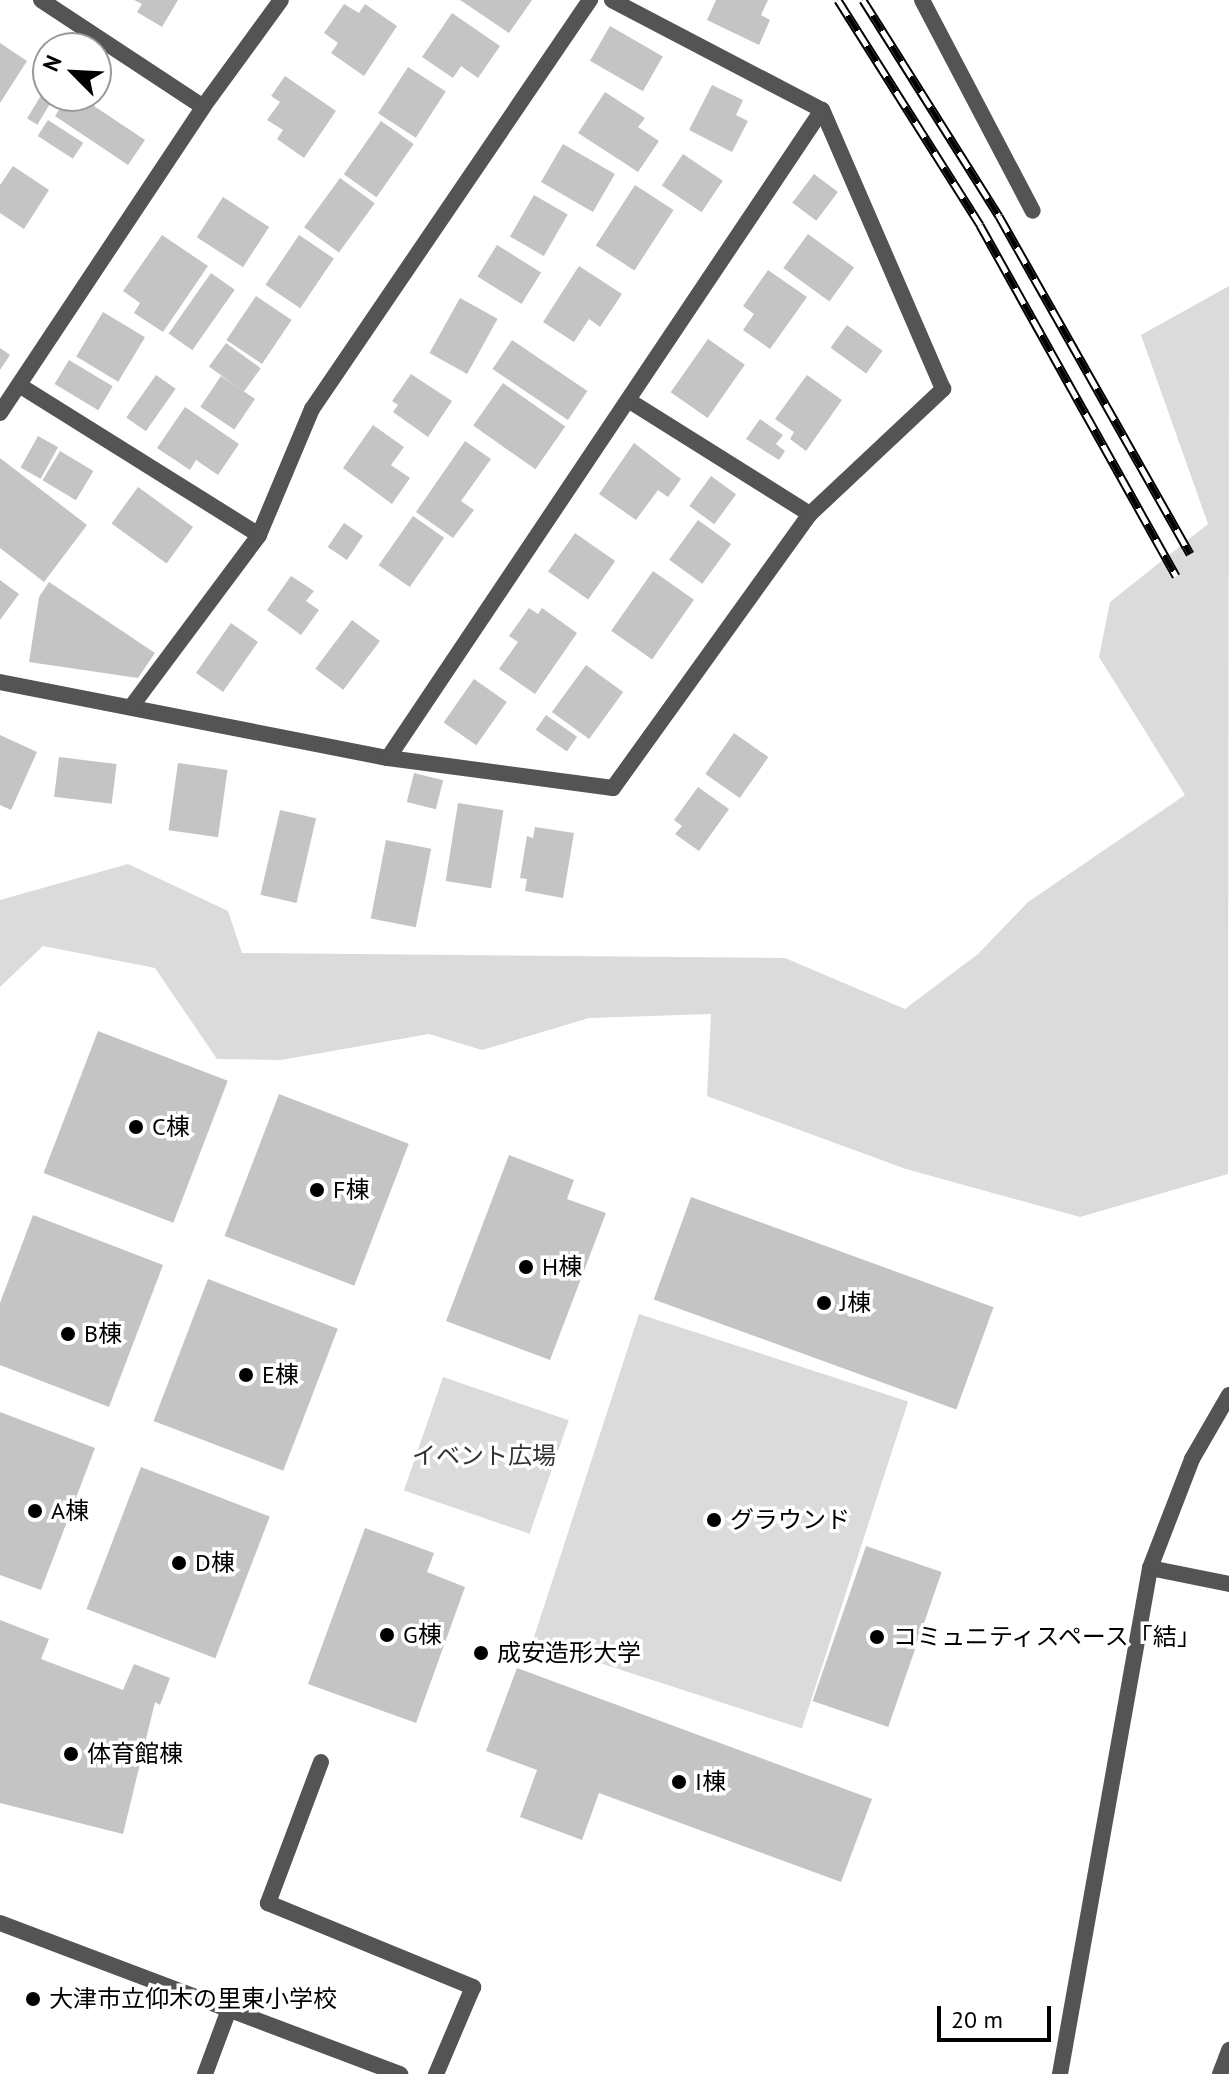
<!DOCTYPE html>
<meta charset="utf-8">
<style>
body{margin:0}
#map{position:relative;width:1229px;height:2074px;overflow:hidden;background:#fff;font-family:"PT Sans","Noto Sans JP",sans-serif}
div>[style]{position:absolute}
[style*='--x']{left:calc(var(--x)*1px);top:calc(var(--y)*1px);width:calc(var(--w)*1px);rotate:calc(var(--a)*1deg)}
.green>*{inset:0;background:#dbdbdb;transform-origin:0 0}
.building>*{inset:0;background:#c4c4c4;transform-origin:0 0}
.service>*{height:16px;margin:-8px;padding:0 8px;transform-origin:8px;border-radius:8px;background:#545454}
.minor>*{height:16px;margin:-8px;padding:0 8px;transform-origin:8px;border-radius:8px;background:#545454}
.tertiary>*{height:16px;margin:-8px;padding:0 8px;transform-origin:8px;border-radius:8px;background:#545454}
.rail>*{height:9px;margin-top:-4.5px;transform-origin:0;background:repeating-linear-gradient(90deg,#fff 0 18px,#000 0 36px);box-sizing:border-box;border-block:2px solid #000}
.dots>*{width:22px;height:22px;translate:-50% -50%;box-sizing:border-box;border:4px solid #fff;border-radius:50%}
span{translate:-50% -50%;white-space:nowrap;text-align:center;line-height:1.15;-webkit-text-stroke:7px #fff;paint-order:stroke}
.poi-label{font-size:24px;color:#000}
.left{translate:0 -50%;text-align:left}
.park-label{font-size:24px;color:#323232}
.north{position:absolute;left:32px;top:32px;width:80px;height:80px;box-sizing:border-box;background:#fff;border:2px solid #999;border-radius:50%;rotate:294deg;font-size:22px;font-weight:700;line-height:32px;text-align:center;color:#000}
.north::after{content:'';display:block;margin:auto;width:28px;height:36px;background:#000;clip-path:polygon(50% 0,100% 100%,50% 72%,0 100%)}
.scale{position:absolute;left:937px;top:2006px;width:114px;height:36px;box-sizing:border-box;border:4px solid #000;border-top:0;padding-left:10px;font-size:24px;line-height:28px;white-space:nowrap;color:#000;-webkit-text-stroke:6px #fff;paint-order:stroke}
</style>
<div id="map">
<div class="green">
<i style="clip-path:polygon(1229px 286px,1228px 1174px,1080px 1217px,906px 1169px,707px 1096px,711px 1014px,589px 1018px,482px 1050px,429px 1034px,281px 1060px,217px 1059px,155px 968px,43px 946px,0 987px,0 900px,128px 864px,228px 911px,242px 953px,785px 958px,905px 1009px,978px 954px,1028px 902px,1185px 795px,1099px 657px,1110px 602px,1208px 524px,1141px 335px)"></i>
<i style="left:639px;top:1314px;width:283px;height:344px;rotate:18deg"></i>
<i style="left:443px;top:1377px;width:133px;height:120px;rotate:19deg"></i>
</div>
<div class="building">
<i style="clip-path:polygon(134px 0,178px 0,162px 27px,137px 12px,142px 4px)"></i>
<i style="clip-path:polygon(460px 0,532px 0,509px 33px)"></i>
<i style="clip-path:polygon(716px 0,768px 0,761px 15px,770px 20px,759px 45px,707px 20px)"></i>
<i style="clip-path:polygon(344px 4px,359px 13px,365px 4px,397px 26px,364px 76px,331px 53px,338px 43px,324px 33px)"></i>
<i style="clip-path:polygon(452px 13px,500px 46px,478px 78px,461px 66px,453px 78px,422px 57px)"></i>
<i style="left:610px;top:26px;width:61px;height:40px;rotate:30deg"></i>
<i style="clip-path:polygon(0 43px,27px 61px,0 103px)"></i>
<i style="left:408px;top:67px;width:45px;height:55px;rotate:33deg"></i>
<i style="clip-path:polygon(285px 76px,336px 111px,304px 158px,277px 139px,283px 130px,267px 120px,280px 102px,271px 96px)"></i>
<i style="clip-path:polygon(712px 85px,743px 100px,736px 115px,748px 121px,732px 152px,689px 130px)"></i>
<i style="left:43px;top:92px;width:12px;height:31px;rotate:31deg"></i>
<i style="clip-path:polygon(605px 92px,645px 118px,638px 127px,659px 141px,638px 172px,578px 133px)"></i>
<i style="clip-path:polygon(68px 96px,79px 96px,145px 140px,128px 165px,55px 116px)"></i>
<i style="left:48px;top:120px;width:42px;height:19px;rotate:33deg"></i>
<i style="left:381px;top:121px;width:40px;height:65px;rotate:35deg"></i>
<i style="left:563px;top:144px;width:60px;height:44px;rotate:30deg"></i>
<i style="left:683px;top:154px;width:48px;height:38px;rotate:34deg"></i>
<i style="clip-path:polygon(13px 166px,49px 190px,24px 229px,0 213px,0 185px)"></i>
<i style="left:814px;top:174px;width:30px;height:36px;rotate:37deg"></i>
<i style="left:340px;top:178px;width:43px;height:61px;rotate:36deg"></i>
<i style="left:635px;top:185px;width:46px;height:72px;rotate:33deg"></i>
<i style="left:534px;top:195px;width:39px;height:48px;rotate:30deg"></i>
<i style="left:223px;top:197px;width:55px;height:48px;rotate:33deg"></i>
<i style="left:808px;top:234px;width:57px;height:42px;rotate:36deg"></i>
<i style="clip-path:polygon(162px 235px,208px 266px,163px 332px,134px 313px,140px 303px,123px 291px)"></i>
<i style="left:299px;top:235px;width:42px;height:60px;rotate:34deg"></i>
<i style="left:497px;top:245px;width:52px;height:37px;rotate:32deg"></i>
<i style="clip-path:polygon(579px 266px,622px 294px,600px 327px,589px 319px,574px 342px,543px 322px)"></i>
<i style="clip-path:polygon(768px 270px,807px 297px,770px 349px,743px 330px,754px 314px,743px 306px)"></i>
<i style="left:211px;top:273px;width:29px;height:74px;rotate:35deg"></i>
<i style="left:256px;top:296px;width:43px;height:53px;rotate:34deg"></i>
<i style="left:460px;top:298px;width:43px;height:63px;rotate:29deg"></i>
<i style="left:103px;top:312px;width:49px;height:52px;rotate:31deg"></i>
<i style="left:847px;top:325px;width:44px;height:28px;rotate:36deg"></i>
<i style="left:708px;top:339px;width:45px;height:65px;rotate:35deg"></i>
<i style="left:512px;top:340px;width:91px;height:35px;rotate:34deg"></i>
<i style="left:226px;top:343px;width:43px;height:29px;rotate:36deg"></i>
<i style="clip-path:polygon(0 348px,10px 355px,0 370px)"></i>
<i style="left:69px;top:360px;width:51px;height:28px;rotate:31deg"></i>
<i style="clip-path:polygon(411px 374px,452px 401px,428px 437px,393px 412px,398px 405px,392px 401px)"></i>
<i style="left:156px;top:375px;width:24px;height:52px;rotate:35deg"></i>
<i style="clip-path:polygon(807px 375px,842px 400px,806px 451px,790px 439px,794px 432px,775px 419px)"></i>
<i style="left:221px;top:376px;width:41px;height:37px;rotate:34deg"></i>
<i style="left:503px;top:383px;width:76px;height:52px;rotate:35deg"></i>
<i style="clip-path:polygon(185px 407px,239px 444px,218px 475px,196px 460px,190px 470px,157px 448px)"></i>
<i style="clip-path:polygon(760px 419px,783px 435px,776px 444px,785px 451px,779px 460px,746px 439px)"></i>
<i style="clip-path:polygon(373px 425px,404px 447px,391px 465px,410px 478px,392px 504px,343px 468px)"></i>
<i style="left:38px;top:436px;width:23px;height:36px;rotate:29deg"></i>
<i style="clip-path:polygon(465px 441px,491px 459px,461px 501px,474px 510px,453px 538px,416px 512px)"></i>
<i style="clip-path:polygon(634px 443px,681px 479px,668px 497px,658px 490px,636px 520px,599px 494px)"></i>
<i style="left:60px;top:451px;width:39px;height:34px;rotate:31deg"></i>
<i style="clip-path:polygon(0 458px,87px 525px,44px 582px,0 548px)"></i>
<i style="left:711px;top:476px;width:31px;height:37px;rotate:36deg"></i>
<i style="left:138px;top:487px;width:68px;height:45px;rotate:36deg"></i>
<i style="left:413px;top:516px;width:38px;height:60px;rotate:35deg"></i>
<i style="left:698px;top:520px;width:41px;height:49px;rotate:36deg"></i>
<i style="left:344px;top:523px;width:23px;height:29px;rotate:34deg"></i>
<i style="left:575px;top:533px;width:49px;height:47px;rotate:35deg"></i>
<i style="left:653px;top:571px;width:50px;height:73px;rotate:35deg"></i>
<i style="clip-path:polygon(291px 576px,314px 591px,306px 601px,319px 610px,301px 635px,267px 610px)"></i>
<i style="clip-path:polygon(0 580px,19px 594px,0 620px)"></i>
<i style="clip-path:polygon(49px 582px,155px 653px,138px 678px,29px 662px,39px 597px)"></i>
<i style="clip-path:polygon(529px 608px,538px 614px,542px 608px,577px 633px,535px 694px,499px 669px,518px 642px,509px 636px)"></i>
<i style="left:352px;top:620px;width:35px;height:61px;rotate:37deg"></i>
<i style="left:231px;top:623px;width:33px;height:61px;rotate:35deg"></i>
<i style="left:586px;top:665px;width:46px;height:58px;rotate:36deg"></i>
<i style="left:474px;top:679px;width:40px;height:53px;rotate:35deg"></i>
<i style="left:546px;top:715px;width:38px;height:18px;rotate:35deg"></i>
<i style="left:734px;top:733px;width:42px;height:50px;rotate:35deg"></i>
<i style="clip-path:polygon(0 735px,37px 752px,11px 810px,0 805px)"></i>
<i style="left:59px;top:757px;width:58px;height:40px;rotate:7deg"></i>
<i style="left:178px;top:763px;width:50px;height:68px;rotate:8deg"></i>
<i style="left:414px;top:773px;width:30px;height:30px;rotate:14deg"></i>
<i style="clip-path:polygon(698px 787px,729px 809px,699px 851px,675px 834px,682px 826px,674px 820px)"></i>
<i style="left:458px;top:803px;width:46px;height:79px;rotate:9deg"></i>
<i style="left:280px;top:810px;width:37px;height:87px;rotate:13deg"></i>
<i style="clip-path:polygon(535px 827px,574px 833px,563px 898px,525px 891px,527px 879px,520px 878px,527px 836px,533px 838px)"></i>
<i style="left:386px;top:840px;width:46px;height:80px;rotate:11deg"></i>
<i style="left:98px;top:1031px;width:139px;height:152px;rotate:21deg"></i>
<i style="left:279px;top:1094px;width:139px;height:152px;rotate:21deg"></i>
<i style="clip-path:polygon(509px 1155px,574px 1180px,567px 1199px,606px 1213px,550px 1360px,446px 1321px)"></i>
<i style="left:691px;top:1197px;width:322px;height:109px;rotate:20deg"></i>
<i style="clip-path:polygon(33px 1215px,163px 1265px,109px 1407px,0 1365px,0 1303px)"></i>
<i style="left:208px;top:1279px;width:139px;height:152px;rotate:21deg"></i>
<i style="clip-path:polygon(0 1412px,95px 1448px,41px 1590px,0 1575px)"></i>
<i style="left:141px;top:1467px;width:138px;height:152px;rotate:21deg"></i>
<i style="clip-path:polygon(365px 1528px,434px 1553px,427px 1572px,465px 1587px,416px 1723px,308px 1684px)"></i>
<i style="left:866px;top:1546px;width:80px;height:164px;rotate:19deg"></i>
<i style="clip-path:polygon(0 1620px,49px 1639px,41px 1659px,123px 1690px,134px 1664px,170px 1678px,160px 1705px,155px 1702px,123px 1834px,0 1803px)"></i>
<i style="clip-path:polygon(517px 1668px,872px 1799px,841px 1882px,599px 1793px,582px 1840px,520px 1817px,537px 1770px,486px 1751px)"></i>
</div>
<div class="service">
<i style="--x:321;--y:1762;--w:151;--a:110.6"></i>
<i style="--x:268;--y:1903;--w:222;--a:22.3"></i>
<i style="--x:473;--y:1987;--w:95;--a:113"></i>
</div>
<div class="minor">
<i style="--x:41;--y:0;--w:194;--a:33.4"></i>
<i style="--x:922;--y:0;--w:238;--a:62.3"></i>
<i style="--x:19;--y:385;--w:283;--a:32"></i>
<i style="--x:628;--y:400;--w:215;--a:32.1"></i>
<i style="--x:0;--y:413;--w:367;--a:-56.4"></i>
<i style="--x:203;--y:107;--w:132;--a:-53.9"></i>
<i style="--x:0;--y:682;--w:395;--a:11.1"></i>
<i style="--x:388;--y:758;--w:227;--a:7.6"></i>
<i style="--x:613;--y:788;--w:337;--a:-54.3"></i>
<i style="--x:810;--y:514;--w:183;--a:-43.2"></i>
<i style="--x:943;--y:389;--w:304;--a:-113.4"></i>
<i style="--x:822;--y:110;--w:237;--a:-152.4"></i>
<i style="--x:131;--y:707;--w:214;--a:-53.3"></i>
<i style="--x:259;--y:535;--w:137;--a:-67.2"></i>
<i style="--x:312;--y:409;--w:495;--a:-55.8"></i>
<i style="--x:388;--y:758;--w:780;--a:-56.19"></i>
<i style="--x:1150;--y:1568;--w:81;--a:11.4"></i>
<i style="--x:205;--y:2074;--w:66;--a:-69.6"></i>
<i style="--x:1220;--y:2074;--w:26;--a:-69"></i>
</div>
<div class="tertiary">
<i style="--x:0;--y:1923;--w:428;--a:20.7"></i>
<i style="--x:1060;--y:2074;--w:514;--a:-79.91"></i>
<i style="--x:1150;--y:1568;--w:117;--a:-68.9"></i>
<i style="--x:1192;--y:1459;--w:74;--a:-60"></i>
</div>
<div class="rail">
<i style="--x:838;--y:0;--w:266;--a:57.7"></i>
<i style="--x:980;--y:225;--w:402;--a:60.8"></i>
<i style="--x:863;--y:0;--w:255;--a:57.8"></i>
<i style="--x:999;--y:216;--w:388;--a:60.5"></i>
</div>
<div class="dots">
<i style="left:136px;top:1127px;background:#000"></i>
<i style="left:317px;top:1190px;background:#000"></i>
<i style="left:526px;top:1267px;background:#000"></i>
<i style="left:824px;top:1303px;background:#000"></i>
<i style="left:68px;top:1334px;background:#000"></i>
<i style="left:246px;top:1375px;background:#000"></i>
<i style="left:35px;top:1511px;background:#000"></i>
<i style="left:714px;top:1520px;background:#000"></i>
<i style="left:179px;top:1563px;background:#000"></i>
<i style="left:387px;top:1635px;background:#000"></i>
<i style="left:877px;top:1637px;background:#000"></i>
<i style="left:481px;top:1653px;background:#000"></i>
<i style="left:71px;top:1754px;background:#000"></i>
<i style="left:679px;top:1782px;background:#000"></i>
<i style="left:33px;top:1999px;background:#000"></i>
</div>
<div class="poi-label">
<span class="left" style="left:152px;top:1127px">C棟</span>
<span class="left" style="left:333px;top:1190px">F棟</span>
<span class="left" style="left:542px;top:1267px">H棟</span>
<span class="left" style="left:840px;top:1303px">J棟</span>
<span class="left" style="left:84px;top:1334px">B棟</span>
<span class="left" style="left:262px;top:1375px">E棟</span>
<span class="left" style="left:51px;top:1511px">A棟</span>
<span class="left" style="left:730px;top:1520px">グラウンド</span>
<span class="left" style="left:195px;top:1563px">D棟</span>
<span class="left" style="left:403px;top:1635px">G棟</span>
<span class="left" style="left:893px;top:1637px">コミュニティスペース「結」</span>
<span class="left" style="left:497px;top:1653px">成安造形大学</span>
<span class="left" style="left:87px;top:1754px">体育館棟</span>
<span class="left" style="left:695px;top:1782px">I棟</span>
<span class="left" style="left:49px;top:1999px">大津市立仰木の里東小学校</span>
</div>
<div class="park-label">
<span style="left:484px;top:1456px">イベント広場</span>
</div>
<div class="north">N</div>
<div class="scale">20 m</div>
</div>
